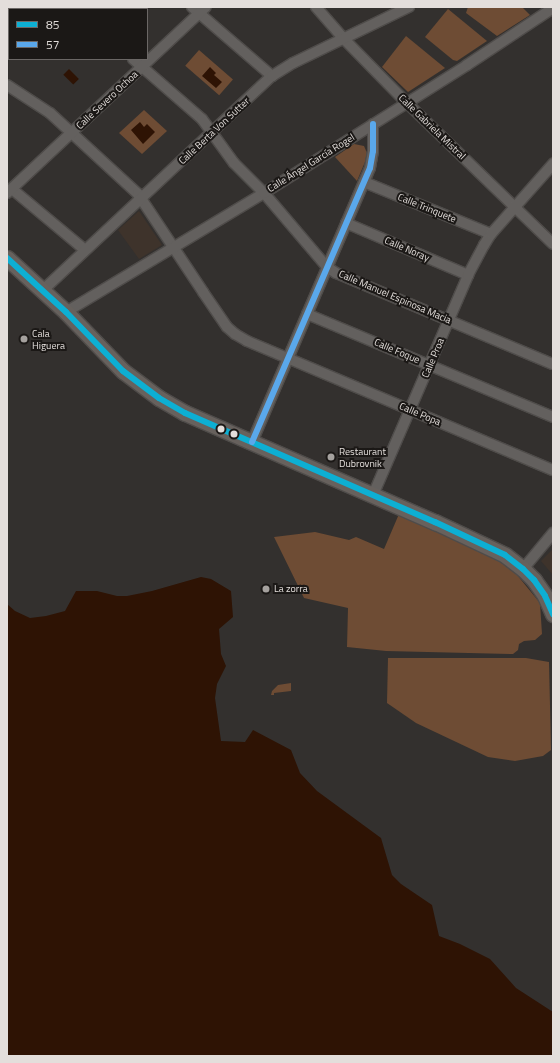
<!DOCTYPE html>
<meta charset="utf-8">
<style>
body{margin:0}
#map{position:relative;width:560px;height:1063px;overflow:hidden;background:#33302e;font-family:"Titillium Web",sans-serif}
div>[style]{position:absolute}
[style*='--x']{left:calc(var(--x)*1px);top:calc(var(--y)*1px);width:calc(var(--w)*1px);rotate:calc(var(--a)*1deg)}
.built>*{inset:0;background:#3e332b}
.green>*{inset:0;background:#6e4c34;transform-origin:0 0}
.water>*{inset:0;background:#2e1304;transform-origin:0 0}
.roads{filter:drop-shadow(1px 0 #4f4c4a) drop-shadow(-1px 0 #4f4c4a) drop-shadow(0 1px #4f4c4a) drop-shadow(0 -1px #4f4c4a)}
.minor>*{height:10px;margin:-5px;padding:0 5px;transform-origin:5px;border-radius:5px;background:#63605e}
.secondary>*{height:15px;margin:-7.5px;padding:0 7.5px;transform-origin:7.5px;border-radius:7.5px;background:#67615d}
.bus-1>*{height:6px;margin:-3px;padding:0 3px;transform-origin:3px;border-radius:3px;background:#0dafd3}
.bus-2>*{height:6px;margin:-3px;padding:0 3px;transform-origin:3px;border-radius:3px;background:#5aa8eb}
.dots>*{width:11px;height:11px;translate:-50% -50%;box-sizing:border-box;border:2px solid #1b1816;border-radius:50%}
span{translate:-50% -50%;white-space:nowrap;text-align:center;line-height:1.15;-webkit-text-stroke:4px #1b1816;paint-order:stroke}
.street-label{font-size:10px;color:#e3dedb}
.poi-label{font-size:10px;color:#e3dedb}
.left{translate:0 -50%;text-align:left}
.frame{position:absolute;inset:0;border:8px solid #e3dedb;pointer-events:none}
.legend{position:absolute;left:8px;top:8px;width:140px;height:52px;box-sizing:border-box;background:#1b1816;border:1px solid #6b6765;margin:0;padding:5px 7px;list-style:none;font-size:12px;color:#e3dedb}
.legend li{display:flex;align-items:center;gap:8px;height:20px}
.legend b{width:20px;border:1px solid #6b6765}
</style>
<div id="map">
<div class="built">
<i style="clip-path:polygon(139px 211px,162px 245px,139px 259px,118px 230px)"></i>
<i style="clip-path:polygon(553px 549px,553px 575px,541px 561px)"></i>
</div>
<div class="green">
<i style="clip-path:polygon(468px 7px,522px 7px,530px 15px,497px 36px,466px 13px)"></i>
<i style="clip-path:polygon(448px 9px,487px 41px,457px 61px,453px 60px,425px 37px)"></i>
<i style="clip-path:polygon(406px 36px,445px 68px,408px 92px,382px 67px)"></i>
<i style="left:199px;top:50px;width:45px;height:21px;rotate:41deg"></i>
<i style="clip-path:polygon(144px 110px,167px 131px,142px 154px,119px 133px)"></i>
<i style="clip-path:polygon(354px 144px,364px 146px,367px 153px,365px 162px,357px 181px,335px 157px)"></i>
<i style="clip-path:polygon(399px 514px,477px 548px,513px 570px,540px 603px,542px 634px,535px 640px,524px 641px,519px 644px,518px 650px,513px 654px,386px 651px,347px 647px,348px 608px,304px 598px,274px 537px,315px 532px,349px 540px,356px 537px,384px 549px)"></i>
<i style="clip-path:polygon(388px 658px,526px 658px,549px 662px,551px 750px,543px 756px,515px 761px,488px 757px,416px 723px,387px 703px)"></i>
<i style="clip-path:polygon(291px 683px,291px 691px,274px 693px,274px 695px,271px 695px,272px 691px,278px 685px)"></i>
</div>
<div class="water">
<i style="clip-path:polygon(210px 67px,216px 73px,214px 75px,222px 82px,216px 88px,202px 76px)"></i>
<i style="left:69px;top:69px;width:14px;height:8px;rotate:45deg"></i>
<i style="clip-path:polygon(140px 122px,144px 127px,147px 124px,155px 132px,143px 144px,131px 130px)"></i>
<i style="clip-path:polygon(201px 577px,211px 579px,231px 591px,233px 617px,219px 629px,221px 654px,226px 666px,217px 684px,215px 698px,221px 741px,245px 742px,253px 730px,291px 750px,300px 773px,317px 791px,381px 838px,392px 875px,401px 884px,432px 905px,439px 936px,460px 944px,490px 959px,516px 988px,553px 1012px,553px 1056px,7px 1056px,7px 604px,15px 611px,30px 618px,46px 616px,65px 611px,76px 591px,97px 591px,117px 596px,127px 596px,152px 591px)"></i>
</div>
<div class="roads">
<div class="minor">
<i style="--x:60;--y:7;--w:4;--a:34"></i>
<i style="--x:192;--y:7;--w:106;--a:40.8"></i>
<i style="--x:316;--y:7;--w:43;--a:48.8"></i>
<i style="--x:344;--y:39;--w:90;--a:45.5"></i>
<i style="--x:407;--y:103;--w:203;--a:44"></i>
<i style="--x:133;--y:59;--w:91;--a:41"></i>
<i style="--x:202;--y:119;--w:54;--a:54"></i>
<i style="--x:234;--y:163;--w:42;--a:45"></i>
<i style="--x:264;--y:193;--w:97;--a:49.6"></i>
<i style="--x:327;--y:267;--w:11;--a:34"></i>
<i style="--x:336;--y:273;--w:235;--a:22.8"></i>
<i style="--x:7;--y:85;--w:51;--a:33.1"></i>
<i style="--x:50;--y:113;--w:120;--a:42.6"></i>
<i style="--x:138;--y:194;--w:118;--a:56.4"></i>
<i style="--x:203;--y:292;--w:42;--a:55.6"></i>
<i style="--x:227;--y:327;--w:11;--a:41"></i>
<i style="--x:235;--y:334;--w:14;--a:30"></i>
<i style="--x:247;--y:341;--w:332;--a:22.9"></i>
<i style="--x:364;--y:182;--w:137;--a:22.3"></i>
<i style="--x:12;--y:189;--w:95;--a:39.9"></i>
<i style="--x:7;--y:193;--w:272;--a:-43.1"></i>
<i style="--x:346;--y:223;--w:133;--a:23.1"></i>
<i style="--x:43;--y:290;--w:313;--a:-43.1"></i>
<i style="--x:272;--y:76;--w:25;--a:-32"></i>
<i style="--x:293;--y:63;--w:129;--a:-25.8"></i>
<i style="--x:66;--y:312;--w:231;--a:-31"></i>
<i style="--x:264;--y:193;--w:240;--a:-32.2"></i>
<i style="--x:467;--y:65;--w:103;--a:-33.5"></i>
<i style="--x:307;--y:314;--w:267;--a:22.7"></i>
<i style="--x:252;--y:442;--w:298;--a:-66.7"></i>
<i style="--x:370;--y:168;--w:17;--a:-80"></i>
<i style="--x:373;--y:151;--w:27;--a:-90"></i>
<i style="--x:373;--y:495;--w:240;--a:-66.6"></i>
<i style="--x:468;--y:275;--w:34;--a:-62"></i>
<i style="--x:484;--y:245;--w:13;--a:-58"></i>
<i style="--x:491;--y:234;--w:94;--a:-48.5"></i>
<i style="--x:523;--y:569;--w:47;--a:-50.2"></i>
</div>
<div class="secondary">
<i style="--x:7;--y:258;--w:80;--a:42.5"></i>
<i style="--x:66;--y:312;--w:82;--a:46"></i>
<i style="--x:123;--y:371;--w:45;--a:36.9"></i>
<i style="--x:159;--y:398;--w:30;--a:30"></i>
<i style="--x:185;--y:413;--w:273;--a:23.6"></i>
<i style="--x:435;--y:522;--w:77;--a:25.2"></i>
<i style="--x:505;--y:555;--w:23;--a:38"></i>
<i style="--x:523;--y:569;--w:16;--a:45"></i>
<i style="--x:534;--y:580;--w:19;--a:55"></i>
<i style="--x:545;--y:596;--w:20;--a:66"></i>
</div>
</div>
<div class="bus-1">
<i style="--x:7;--y:258;--w:80;--a:42.5"></i>
<i style="--x:66;--y:312;--w:82;--a:46"></i>
<i style="--x:123;--y:371;--w:45;--a:36.9"></i>
<i style="--x:159;--y:398;--w:30;--a:30"></i>
<i style="--x:185;--y:413;--w:273;--a:23.6"></i>
<i style="--x:435;--y:522;--w:77;--a:25.2"></i>
<i style="--x:505;--y:555;--w:23;--a:38"></i>
<i style="--x:523;--y:569;--w:16;--a:45"></i>
<i style="--x:534;--y:580;--w:19;--a:55"></i>
<i style="--x:545;--y:596;--w:20;--a:66"></i>
</div>
<div class="bus-2">
<i style="--x:252;--y:442;--w:298;--a:-66.7"></i>
<i style="--x:370;--y:168;--w:17;--a:-80"></i>
<i style="--x:373;--y:151;--w:27;--a:-90"></i>
</div>
<div class="dots">
<i style="left:24px;top:339px;background:#a5a19e"></i>
<i style="left:221px;top:429px;background:#e3dedb"></i>
<i style="left:234px;top:434px;background:#e3dedb"></i>
<i style="left:331px;top:457px;background:#a5a19e"></i>
<i style="left:266px;top:589px;background:#a5a19e"></i>
</div>
<div class="street-label">
<span style="left:107px;top:100px;rotate:-43deg">Calle Severo Ochoa</span>
<span style="left:432px;top:127px;rotate:44deg">Calle Gabriela Mistral</span>
<span style="left:214px;top:131px;rotate:-43deg">Calle Berta Von Sutter</span>
<span style="left:311px;top:163px;rotate:-32deg">Calle Ángel García Rogel</span>
<span style="left:427px;top:208px;rotate:22deg">Calle Trinquete</span>
<span style="left:407px;top:249px;rotate:23deg">Calle Noray</span>
<span style="left:395px;top:297px;rotate:23deg">Calle Manuel Espinosa Macia</span>
<span style="left:397px;top:351px;rotate:23deg">Calle Foque</span>
<span style="left:433px;top:358px;rotate:-67deg">Calle Proa</span>
<span style="left:420px;top:414px;rotate:23deg">Calle Popa</span>
</div>
<div class="poi-label">
<span class="left" style="left:32px;top:339px">Cala<br>Higuera</span>
<span class="left" style="left:339px;top:457px">Restaurant<br>Dubrovnik</span>
<span class="left" style="left:274px;top:589px">La zorra</span>
</div>
<div class="frame"></div>
<ul class="legend">
<li><b style="height:5px;background:#0dafd3"></b>85</li>
<li><b style="height:5px;background:#5aa8eb"></b>57</li>
</ul>
</div>
